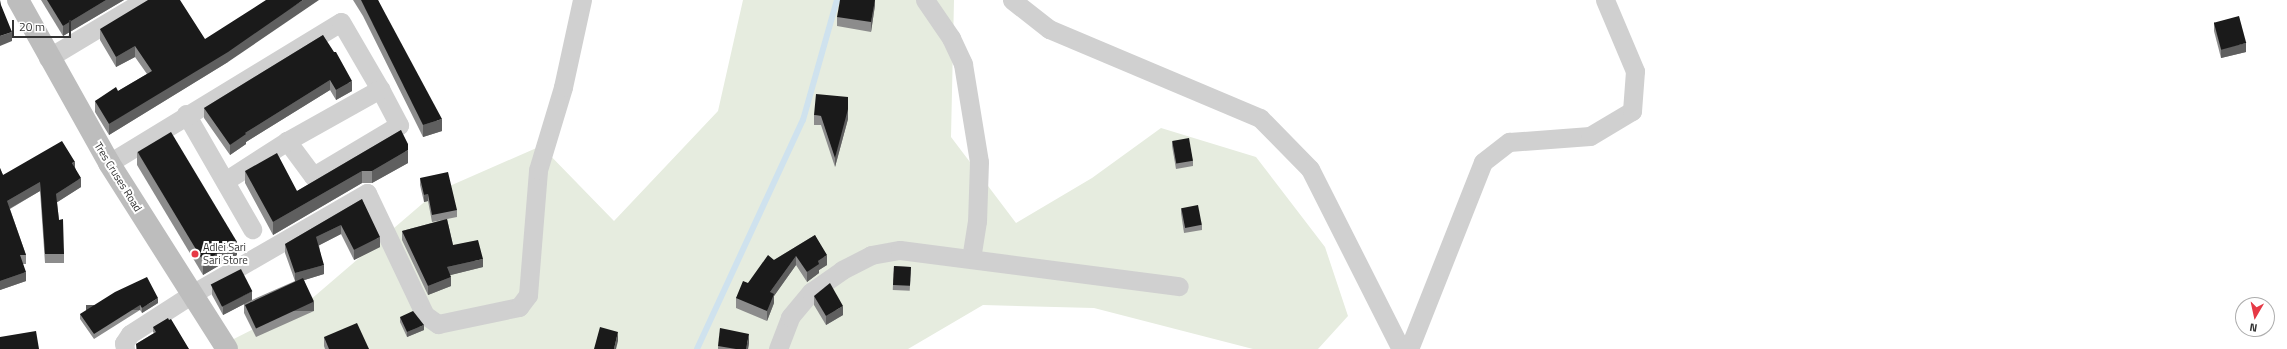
<!DOCTYPE html>
<style>
body{margin:0}
#map{position:relative;width:2287px;height:349px;overflow:hidden;background:#fff;font-family:"Titillium Web",sans-serif}
div>[style]{position:absolute}
[style*='--x']{left:calc(var(--x)*1px);top:calc(var(--y)*1px);width:calc(var(--w)*1px);rotate:calc(var(--a)*1deg)}
.green>*{inset:0;background:#e6ecdf}
.stream>*{height:6px;margin:-3px;padding:0 3px;transform-origin:3px;border-radius:3px;background:#cfe2ee}
.street>*{height:19px;margin:-9.5px;padding:0 9.5px;transform-origin:9.5px;border-radius:9.5px;background:#d0d0d0}
.secondary>*{height:22px;margin:-11px;padding:0 11px;transform-origin:11px;border-radius:11px;background:#bdbdbd}
.wall>*{inset:0;background:#8c8c8c;transform-origin:0 0}
.shaded-wall>*{inset:0;background:#5f5f5f;transform-origin:0 0}
.building>*{inset:0;background:#1a1a1a;transform-origin:0 0}
.dots>*{width:11px;height:11px;translate:-50% -50%;box-sizing:border-box;border:2px solid #fff;border-radius:50%}
span{translate:-50% -50%;white-space:nowrap;text-align:center;line-height:1.15;-webkit-text-stroke:4px #fff;paint-order:stroke}
.street-label{font-size:11px;color:#333}
.poi-label{font-size:11px;color:#333}
.left{translate:0 -50%;text-align:left}
.north{position:absolute;left:2235px;top:297px;width:40px;height:40px;box-sizing:border-box;background:#fff;border:1px solid #adadad;border-radius:50%;rotate:189deg;font-size:11px;font-weight:700;line-height:16px;text-align:center;color:#333}
.north::after{content:'';display:block;margin:auto;width:14px;height:18px;background:#e63946;clip-path:polygon(50% 0,100% 100%,50% 72%,0 100%)}
.scale{position:absolute;left:12px;top:20px;width:59px;height:18px;box-sizing:border-box;border:2px solid #333;border-top:0;padding-left:5px;font-size:12px;line-height:14px;white-space:nowrap;color:#333;-webkit-text-stroke:3px #fff;paint-order:stroke}
</style>
<div id="map">
<div class="green">
<i style="clip-path:polygon(743px 0,954px 0,951px 137px,1016px 223px,1092px 178px,1161px 128px,1256px 157px,1325px 247px,1348px 316px,1318px 349px,1253px 349px,1094px 308px,983px 305px,908px 349px,214px 349px,309px 301px,436px 192px,541px 146px,614px 221px,718px 111px)"></i>
</div>
<div class="stream">
<i style="--x:697;--y:349;--w:252;--a:-65.2"></i>
<i style="--x:803;--y:120;--w:125;--a:-74.2"></i>
</div>
<div class="street">
<i style="--x:925;--y:0;--w:46;--a:55.6"></i>
<i style="--x:951;--y:38;--w:29;--a:65"></i>
<i style="--x:963;--y:64;--w:99;--a:80.7"></i>
<i style="--x:979;--y:162;--w:59;--a:91.9"></i>
<i style="--x:977;--y:221;--w:38;--a:99"></i>
<i style="--x:1012;--y:0;--w:47;--a:38.1"></i>
<i style="--x:1049;--y:29;--w:229;--a:22.9"></i>
<i style="--x:1260;--y:118;--w:71;--a:45.6"></i>
<i style="--x:1310;--y:169;--w:202;--a:63.2"></i>
<i style="--x:48;--y:58;--w:113;--a:-30.9"></i>
<i style="--x:186;--y:114;--w:133;--a:60.1"></i>
<i style="--x:109;--y:163;--w:271;--a:-31.3"></i>
<i style="--x:341;--y:22;--w:78;--a:59.8"></i>
<i style="--x:380;--y:89;--w:41;--a:62.2"></i>
<i style="--x:399;--y:125;--w:100;--a:149.3"></i>
<i style="--x:313;--y:176;--w:44;--a:-126.6"></i>
<i style="--x:225;--y:181;--w:74;--a:-32.8"></i>
<i style="--x:287;--y:141;--w:107;--a:-29.2"></i>
<i style="--x:125;--y:349;--w:6;--a:-99"></i>
<i style="--x:124;--y:343;--w:11;--a:-56"></i>
<i style="--x:130;--y:334;--w:74;--a:-32.8"></i>
<i style="--x:192;--y:294;--w:202;--a:-30"></i>
<i style="--x:367;--y:193;--w:135;--a:64.6"></i>
<i style="--x:425;--y:315;--w:16;--a:35"></i>
<i style="--x:438;--y:324;--w:83;--a:-11.9"></i>
<i style="--x:519;--y:307;--w:15;--a:-53"></i>
<i style="--x:528;--y:295;--w:125;--a:-85.4"></i>
<i style="--x:538;--y:170;--w:87;--a:-73.2"></i>
<i style="--x:563;--y:87;--w:89;--a:-77.7"></i>
<i style="--x:778;--y:349;--w:34;--a:-69"></i>
<i style="--x:790;--y:317;--w:33;--a:-50"></i>
<i style="--x:811;--y:292;--w:38;--a:-35"></i>
<i style="--x:842;--y:270;--w:33;--a:-27"></i>
<i style="--x:871;--y:255;--w:29;--a:-10"></i>
<i style="--x:900;--y:250;--w:281;--a:7.4"></i>
<i style="--x:1409;--y:349;--w:201;--a:-68.4"></i>
<i style="--x:1483;--y:162;--w:33;--a:-38"></i>
<i style="--x:1509;--y:142;--w:81;--a:-4.2"></i>
<i style="--x:1590;--y:136;--w:49;--a:-30.8"></i>
<i style="--x:1632;--y:111;--w:40;--a:-85.7"></i>
<i style="--x:1635;--y:71;--w:77;--a:-112.9"></i>
</div>
<div class="secondary">
<i style="--x:18;--y:0;--w:187;--a:60.8"></i>
<i style="--x:109;--y:163;--w:220;--a:57.6"></i>
</div>
<div class="wall">
<i style="clip-path:polygon(41px 0,124px 0,63px 36px)"></i>
<i style="clip-path:polygon(353px 0,378px 0,442px 131px,423px 137px,363px 16px)"></i>
<i style="clip-path:polygon(875px 0,875px 5px,871px 32px,837px 26px,837px 17px)"></i>
<i style="clip-path:polygon(2214px 22px,2246px 52px,2221px 58px,2214px 31px)"></i>
<i style="clip-path:polygon(100px 29px,205px 39px,228px 62px,109px 135px,95px 112px,95px 101px,118px 91px,147px 74px,135px 57px,116px 67px,100px 40px)"></i>
<i style="clip-path:polygon(323px 35px,352px 91px,336px 100px,330px 90px,246px 142px,246px 144px,230px 155px,204px 118px,204px 108px)"></i>
<i style="clip-path:polygon(814px 115px,848px 119px,835px 167px,821px 125px,814px 125px)"></i>
<i style="clip-path:polygon(401px 130px,408px 163px,372px 183px,362px 183px,273px 235px,245px 183px,245px 171px,297px 191px)"></i>
<i style="clip-path:polygon(1172px 141px,1193px 161px,1193px 166px,1176px 169px,1172px 146px)"></i>
<i style="clip-path:polygon(137px 152px,237px 255px,203px 275px,137px 165px)"></i>
<i style="clip-path:polygon(75px 167px,81px 187px,57px 202px,59px 220px,64px 254px,64px 263px,45px 263px,40px 191px,10px 209px,26px 255px,26px 264px,23px 264px,26px 281px,0 290px,0 168px,3px 175px)"></i>
<i style="clip-path:polygon(420px 178px,457px 210px,457px 217px,447px 219px,453px 245px,483px 267px,450px 275px,451px 286px,428px 295px,402px 240px,402px 231px,443px 220px,432px 222px,428px 201px,424px 202px,420px 185px)"></i>
<i style="clip-path:polygon(362px 199px,380px 247px,354px 260px,341px 234px,319px 245px,324px 274px,304px 280px,314px 311px,256px 337px,244px 313px,244px 304px,223px 315px,212px 295px,212px 286px,252px 300px,295px 281px,285px 253px,285px 244px)"></i>
<i style="clip-path:polygon(1181px 208px,1202px 225px,1202px 230px,1184px 233px,1181px 213px)"></i>
<i style="clip-path:polygon(815px 235px,827px 265px,819px 270px,819px 273px,807px 282px,796px 265px,774px 296px,774px 303px,767px 321px,736px 308px,736px 298px,748px 283px,774px 260px)"></i>
<i style="left:894px;top:266px;width:17px;height:24px;rotate:3deg"></i>
<i style="clip-path:polygon(814px 296px,843px 315px,826px 325px,814px 305px)"></i>
<i style="clip-path:polygon(158px 303px,142px 313px,140px 310px,94px 339px,80px 319px,80px 314px)"></i>
<i style="clip-path:polygon(400px 317px,424px 330px,407px 337px,400px 322px)"></i>
<i style="clip-path:polygon(153px 327px,189px 349px,136px 349px,136px 344px,154px 333px,153px 332px)"></i>
<i style="clip-path:polygon(324px 337px,369px 349px,325px 349px,324px 346px)"></i>
<i style="clip-path:polygon(749px 343px,748px 349px,718px 349px,718px 346px)"></i>
</div>
<div class="shaded-wall">
<i style="clip-path:polygon(106px 0,124px 0,63px 36px,63px 26px)"></i>
<i style="clip-path:polygon(303px 0,319px 0,228px 62px,109px 135px,109px 124px)"></i>
<i style="clip-path:polygon(875px 0,875px 5px,871px 32px,871px 22px)"></i>
<i style="clip-path:polygon(12px 32px,12px 41px,0 46px,0 36px)"></i>
<i style="clip-path:polygon(2246px 43px,2246px 52px,2221px 58px,2221px 49px)"></i>
<i style="clip-path:polygon(135px 46px,135px 57px,116px 67px,116px 57px)"></i>
<i style="clip-path:polygon(330px 80px,330px 90px,246px 142px,246px 144px,230px 155px,230px 145px,245px 133px)"></i>
<i style="clip-path:polygon(352px 81px,352px 91px,336px 100px,336px 90px)"></i>
<i style="clip-path:polygon(848px 97px,848px 119px,835px 167px,835px 158px)"></i>
<i style="clip-path:polygon(442px 119px,442px 131px,423px 137px,423px 125px)"></i>
<i style="clip-path:polygon(408px 150px,408px 163px,372px 183px,372px 171px)"></i>
<i style="clip-path:polygon(75px 162px,75px 170px,72px 163px)"></i>
<i style="clip-path:polygon(362px 171px,362px 183px,273px 235px,273px 222px)"></i>
<i style="clip-path:polygon(81px 178px,81px 187px,56px 203px,56px 194px)"></i>
<i style="clip-path:polygon(40px 182px,40px 191px,7px 210px,7px 201px)"></i>
<i style="clip-path:polygon(428px 194px,428px 201px,424px 202px,424px 195px)"></i>
<i style="clip-path:polygon(341px 225px,341px 234px,316px 247px,316px 237px)"></i>
<i style="clip-path:polygon(380px 237px,380px 247px,354px 260px,354px 250px)"></i>
<i style="clip-path:polygon(237px 242px,237px 255px,203px 275px,203px 262px)"></i>
<i style="clip-path:polygon(827px 255px,827px 265px,819px 270px,819px 273px,807px 282px,807px 272px,818px 261px)"></i>
<i style="clip-path:polygon(796px 256px,796px 265px,774px 296px,774px 303px,767px 321px,767px 311px,770px 292px)"></i>
<i style="clip-path:polygon(483px 259px,483px 267px,447px 276px,447px 267px)"></i>
<i style="clip-path:polygon(324px 265px,324px 274px,295px 283px,295px 273px)"></i>
<i style="clip-path:polygon(26px 272px,26px 281px,0 290px,0 281px)"></i>
<i style="clip-path:polygon(451px 277px,451px 286px,428px 295px,428px 286px)"></i>
<i style="clip-path:polygon(252px 291px,252px 300px,223px 315px,223px 306px)"></i>
<i style="clip-path:polygon(158px 298px,158px 303px,142px 313px,142px 308px)"></i>
<i style="left:314px;top:302px;width:9px;height:64px;rotate:90deg"></i>
<i style="left:140px;top:305px;width:5px;height:54px;rotate:90deg"></i>
<i style="clip-path:polygon(843px 306px,843px 315px,826px 325px,826px 316px)"></i>
<i style="clip-path:polygon(424px 325px,424px 330px,407px 337px,407px 332px)"></i>
<i style="clip-path:polygon(618px 332px,618px 341px,616px 349px,614px 349px)"></i>
<i style="clip-path:polygon(749px 334px,749px 343px,748px 349px,746px 349px)"></i>
</div>
<div class="building">
<i style="clip-path:polygon(0 0,1px 5px,12px 32px,0 36px)"></i>
<i style="clip-path:polygon(47px 0,106px 0,63px 26px)"></i>
<i style="clip-path:polygon(148px 0,180px 0,205px 39px,266px 0,303px 0,228px 52px,109px 124px,95px 101px,116px 87px,118px 91px,152px 71px,135px 46px,116px 57px,100px 29px)"></i>
<i style="clip-path:polygon(361px 0,378px 0,442px 119px,423px 125px)"></i>
<i style="clip-path:polygon(840px 0,875px 0,871px 22px,837px 17px)"></i>
<i style="left:2239px;top:16px;width:28px;height:26px;rotate:75deg"></i>
<i style="clip-path:polygon(323px 35px,334px 52px,336px 52px,352px 81px,336px 90px,330px 80px,245px 133px,246px 134px,230px 145px,204px 108px)"></i>
<i style="clip-path:polygon(816px 94px,848px 97px,848px 109px,835px 158px,821px 116px,814px 115px)"></i>
<i style="clip-path:polygon(401px 130px,408px 144px,408px 150px,372px 171px,362px 171px,273px 222px,245px 171px,277px 153px,297px 191px)"></i>
<i style="left:171px;top:132px;width:128px;height:39px;rotate:59deg"></i>
<i style="left:1189px;top:138px;width:23px;height:17px;rotate:80deg"></i>
<i style="clip-path:polygon(62px 141px,75px 162px,72px 163px,81px 178px,56px 194px,59px 220px,63px 219px,64px 254px,45px 254px,40px 182px,7px 201px,26px 255px,20px 255px,26px 272px,0 281px,0 168px,3px 175px)"></i>
<i style="clip-path:polygon(448px 172px,457px 210px,432px 215px,428px 194px,424px 195px,420px 178px)"></i>
<i style="clip-path:polygon(362px 199px,380px 237px,354px 250px,341px 225px,316px 237px,324px 265px,295px 273px,285px 244px)"></i>
<i style="left:1198px;top:205px;width:20px;height:17px;rotate:79deg"></i>
<i style="clip-path:polygon(447px 219px,453px 245px,478px 240px,483px 259px,447px 267px,451px 277px,428px 286px,402px 231px)"></i>
<i style="clip-path:polygon(815px 235px,827px 255px,818px 261px,819px 264px,807px 272px,796px 256px,770px 292px,774px 294px,767px 311px,736px 298px,743px 281px,748px 283px,768px 255px,774px 260px)"></i>
<i style="left:894px;top:266px;width:17px;height:19px;rotate:3deg"></i>
<i style="left:241px;top:269px;width:25px;height:34px;rotate:63deg"></i>
<i style="clip-path:polygon(147px 277px,158px 298px,142px 308px,140px 305px,94px 334px,80px 314px,115px 292px)"></i>
<i style="left:303px;top:278px;width:26px;height:64px;rotate:65deg"></i>
<i style="clip-path:polygon(830px 283px,843px 306px,826px 316px,814px 296px)"></i>
<i style="clip-path:polygon(413px 311px,424px 325px,407px 332px,400px 317px)"></i>
<i style="clip-path:polygon(168px 318px,169px 320px,171px 319px,189px 349px,137px 349px,136px 344px,156px 332px,153px 327px)"></i>
<i style="clip-path:polygon(357px 323px,369px 349px,329px 349px,324px 337px)"></i>
<i style="clip-path:polygon(600px 327px,618px 332px,614px 349px,594px 349px)"></i>
<i style="clip-path:polygon(720px 328px,749px 334px,746px 349px,736px 349px,718px 346px)"></i>
<i style="clip-path:polygon(36px 331px,39px 349px,0 349px,0 337px)"></i>
</div>
<div class="dots">
<i style="left:195px;top:254px;background:#e63946"></i>
</div>
<div class="street-label">
<span style="left:118px;top:177px;rotate:58deg">Tres Cruses Road</span>
</div>
<div class="poi-label">
<span class="left" style="left:203px;top:254px">Adlei Sari<br>Sari Store</span>
</div>
<div class="north">N</div>
<div class="scale">20 m</div>
</div>
